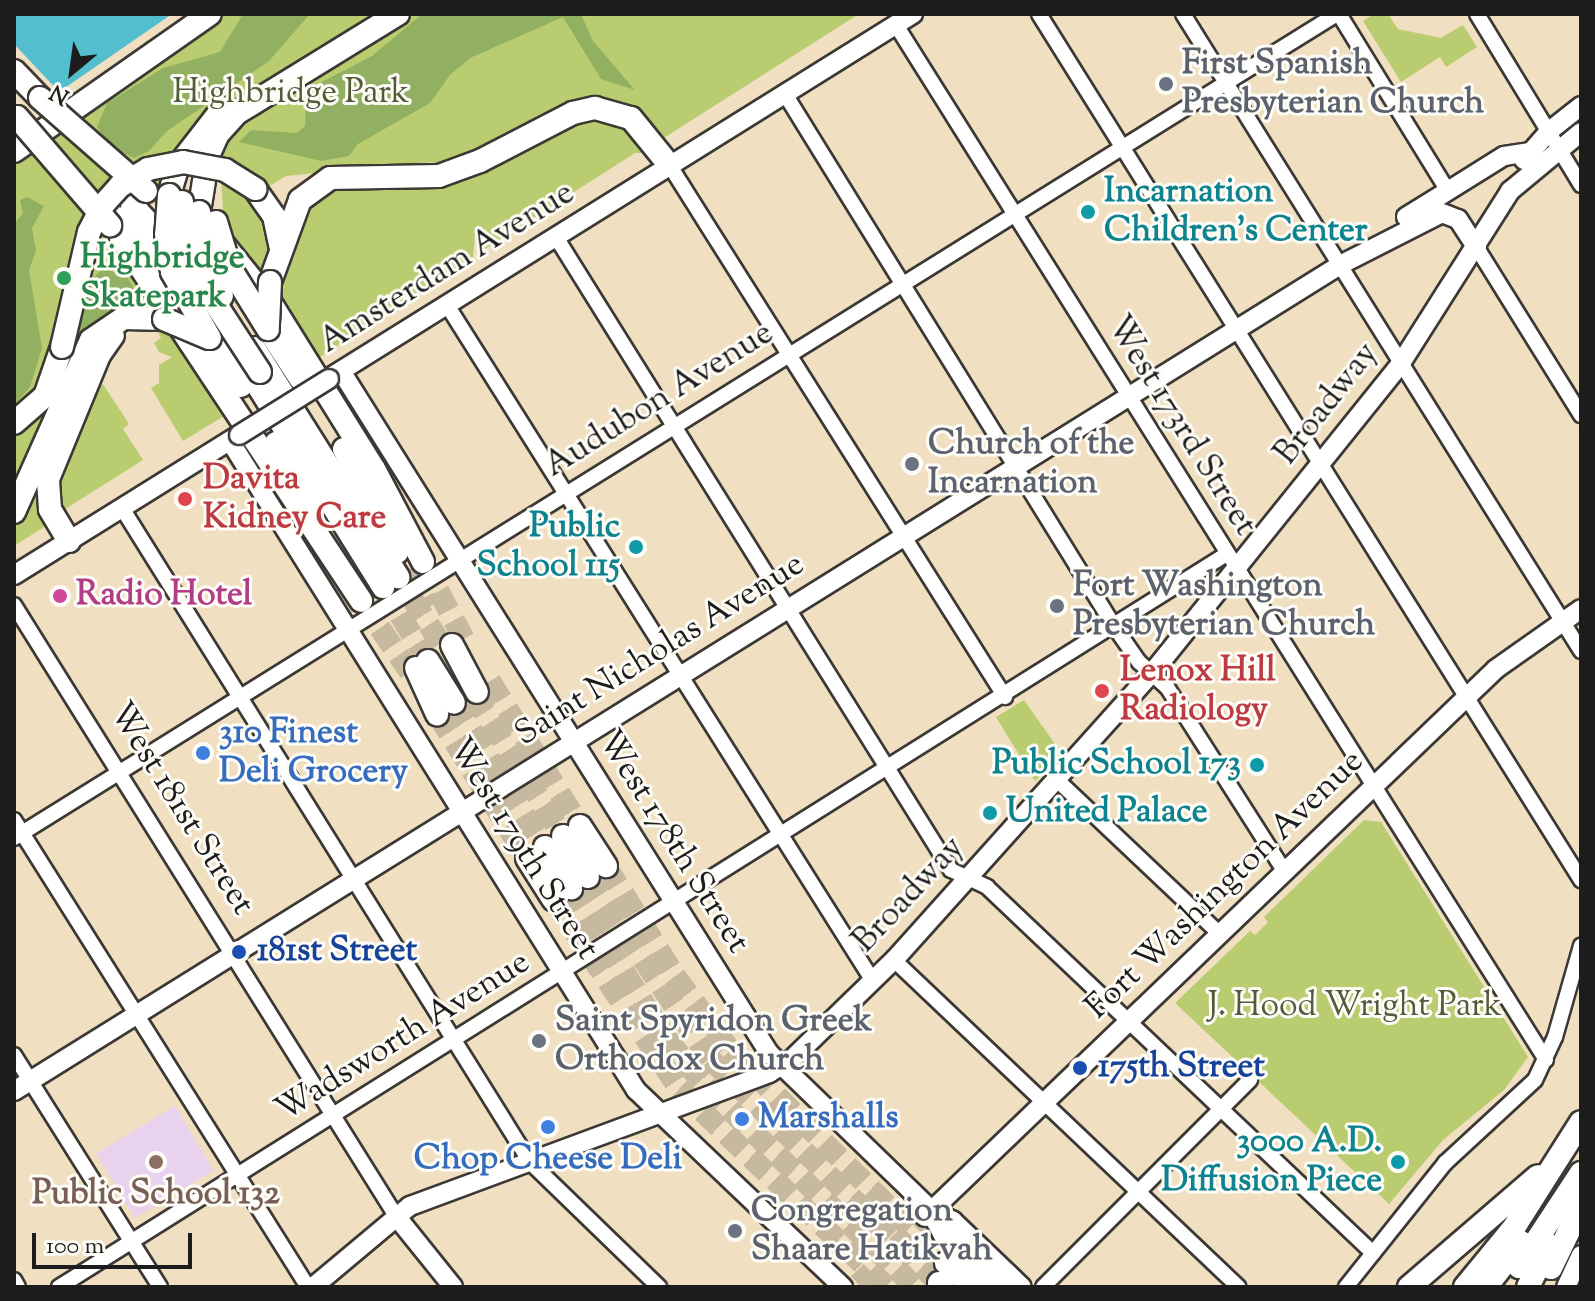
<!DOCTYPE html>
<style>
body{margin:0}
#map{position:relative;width:1595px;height:1301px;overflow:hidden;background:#f0e0c1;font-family:"Sorts Mill Goudy",serif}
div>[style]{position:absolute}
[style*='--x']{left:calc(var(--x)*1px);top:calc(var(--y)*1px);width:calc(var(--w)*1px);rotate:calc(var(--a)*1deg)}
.built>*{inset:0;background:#e9d2ee;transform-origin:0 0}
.green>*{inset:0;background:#b9cc6f}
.forest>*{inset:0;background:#92b062}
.water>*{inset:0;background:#53bfce}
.pier>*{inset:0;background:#f0e0c1}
.major-tunnel>*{height:18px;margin-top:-9px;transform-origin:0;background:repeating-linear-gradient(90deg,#c6b9a0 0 18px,transparent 0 27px)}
.highway-tunnel>*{height:22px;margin-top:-11px;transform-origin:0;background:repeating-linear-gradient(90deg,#c6b9a0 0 22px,transparent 0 33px)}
.roads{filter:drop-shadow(2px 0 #3c3935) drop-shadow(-2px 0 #3c3935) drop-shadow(0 2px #3c3935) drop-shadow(0 -2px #3c3935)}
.minor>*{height:14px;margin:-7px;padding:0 7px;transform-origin:7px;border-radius:7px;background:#fff}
.major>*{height:18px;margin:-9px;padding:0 9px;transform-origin:9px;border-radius:9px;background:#fff}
.highway>*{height:22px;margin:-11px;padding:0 11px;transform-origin:11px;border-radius:11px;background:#fff}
.bridges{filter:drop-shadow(2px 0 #3c3935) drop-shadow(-2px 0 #3c3935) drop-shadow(0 2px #3c3935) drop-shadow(0 -2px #3c3935)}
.major-bridge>*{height:18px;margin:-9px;padding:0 9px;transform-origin:9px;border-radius:9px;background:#fff}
.highway-bridge>*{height:22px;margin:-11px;padding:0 11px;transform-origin:11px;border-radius:11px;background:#fff}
.dots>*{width:22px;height:22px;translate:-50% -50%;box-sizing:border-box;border:4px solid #fdfcf7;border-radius:50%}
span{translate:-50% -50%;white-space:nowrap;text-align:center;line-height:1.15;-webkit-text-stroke:6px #fdfcf7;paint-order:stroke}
.worship-label{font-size:34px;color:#5b616d;font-weight:700}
.left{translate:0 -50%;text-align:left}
.park-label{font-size:34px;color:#535a39}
.culture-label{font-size:34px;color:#0d838f;font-weight:700}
.right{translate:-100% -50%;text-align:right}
.leisure-label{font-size:34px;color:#27864d;font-weight:700}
.street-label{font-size:34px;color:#1c1c1c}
.health-label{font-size:34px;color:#be3a42;font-weight:700}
.hotel-label{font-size:34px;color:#b23c85;font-weight:700}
.shop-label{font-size:34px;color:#366cbe;font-weight:700}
.transit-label{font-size:34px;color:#164399;font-weight:700}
.education-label{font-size:34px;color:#785e54;font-weight:700}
.frame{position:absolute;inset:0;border:16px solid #1c1c1c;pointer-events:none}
.north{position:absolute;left:32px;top:32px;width:80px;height:80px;-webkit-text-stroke:6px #fdfcf7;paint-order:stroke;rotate:209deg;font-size:22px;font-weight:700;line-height:32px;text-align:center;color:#1c1c1c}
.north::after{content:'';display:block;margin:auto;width:28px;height:36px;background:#1c1c1c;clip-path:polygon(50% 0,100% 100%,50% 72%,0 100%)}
.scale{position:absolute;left:32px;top:1233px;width:160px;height:36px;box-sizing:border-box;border:4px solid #1c1c1c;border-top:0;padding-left:10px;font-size:24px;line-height:28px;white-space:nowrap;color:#1c1c1c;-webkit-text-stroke:6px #fdfcf7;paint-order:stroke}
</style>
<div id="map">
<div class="built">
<i style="left:175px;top:1106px;width:75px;height:92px;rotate:59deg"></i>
</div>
<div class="green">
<i style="clip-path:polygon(224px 14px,859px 14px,659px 141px,608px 103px,446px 170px,432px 162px,286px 176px,266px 188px,263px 210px,271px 244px,264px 275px,224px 227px,221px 179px,168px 168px,158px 189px,148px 185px,98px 231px,161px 310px,71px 352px,14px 412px,14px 161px)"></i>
<i style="clip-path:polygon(1374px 14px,1388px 14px,1398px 29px,1441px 38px,1463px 25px,1477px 47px,1446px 67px,1440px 57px,1401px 82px,1363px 21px)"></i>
<i style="clip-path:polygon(615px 117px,643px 140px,645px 153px,635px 153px,485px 249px,475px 235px,473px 257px,317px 359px,276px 287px,301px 213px,336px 186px,410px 189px,448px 181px,562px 124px)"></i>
<i style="clip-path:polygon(155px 327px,171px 329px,224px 416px,183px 441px,151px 388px,159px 383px,159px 365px,172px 357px,159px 352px,154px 343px,161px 338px)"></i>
<i style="clip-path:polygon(103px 384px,129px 424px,123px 429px,143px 460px,59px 513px,53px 493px,89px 398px)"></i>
<i style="clip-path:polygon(57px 387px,24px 462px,14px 486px,14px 432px)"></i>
<i style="clip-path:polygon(42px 470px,49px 524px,14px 546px,14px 526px)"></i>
<i style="clip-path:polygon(1024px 700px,1062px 754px,1035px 781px,996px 717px)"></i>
<i style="clip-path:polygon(1364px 820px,1381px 822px,1528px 1057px,1504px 1090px,1443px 1140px,1389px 1204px,1175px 1003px,1250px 931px,1255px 935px,1268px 922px,1264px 917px)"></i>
</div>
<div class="forest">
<i style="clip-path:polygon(243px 14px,310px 14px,269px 61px,167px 131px,149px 151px,134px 158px,111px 147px,97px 127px,107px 103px,163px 68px,220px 52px)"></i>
<i style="clip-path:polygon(422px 14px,581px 14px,593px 41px,635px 90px,601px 79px,563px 17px,470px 58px,450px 75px,430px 103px,358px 144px,349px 156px,321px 161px,239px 142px,251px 130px,297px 133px,305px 126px,306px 97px,320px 83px,372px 56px)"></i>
<i style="clip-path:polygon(27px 197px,44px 206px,32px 228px,36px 251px,29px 270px,42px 348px,30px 387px,14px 405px,14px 224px,23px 213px,20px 200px)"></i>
<i style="clip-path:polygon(103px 268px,127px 277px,141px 300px,78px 332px,92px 279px)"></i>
</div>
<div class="water">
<i style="clip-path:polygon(14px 14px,172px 14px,14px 123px)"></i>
</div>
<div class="pier">
<i style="clip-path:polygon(14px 44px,63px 96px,14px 127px)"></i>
</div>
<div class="major-tunnel">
<i style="--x:857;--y:1283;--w:92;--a:-44.1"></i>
</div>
<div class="highway-tunnel">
<i style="--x:423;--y:562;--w:87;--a:62"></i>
<i style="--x:407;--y:570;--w:43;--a:59.3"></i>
<i style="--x:383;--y:587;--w:87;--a:58.7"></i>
<i style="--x:411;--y:597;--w:63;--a:57.3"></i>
<i style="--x:361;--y:601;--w:86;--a:55.4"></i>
<i style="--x:490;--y:681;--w:171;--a:58.2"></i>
<i style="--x:473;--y:694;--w:168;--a:57.6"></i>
<i style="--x:454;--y:703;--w:170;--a:57.7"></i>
<i style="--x:437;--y:714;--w:170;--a:58"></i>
<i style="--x:606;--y:866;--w:130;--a:57.9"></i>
<i style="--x:675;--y:976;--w:92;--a:53.4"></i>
<i style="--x:730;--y:1050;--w:303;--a:44.6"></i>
<i style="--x:588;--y:877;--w:219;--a:56.2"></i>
<i style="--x:710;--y:1059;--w:320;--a:44.4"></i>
<i style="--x:571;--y:888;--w:178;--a:57.7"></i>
<i style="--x:666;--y:1038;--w:63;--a:50.8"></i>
<i style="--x:706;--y:1087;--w:289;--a:43.7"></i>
<i style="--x:553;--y:899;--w:228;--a:56.4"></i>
<i style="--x:679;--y:1089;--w:287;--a:43.6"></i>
</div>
<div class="roads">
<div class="minor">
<i style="--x:1039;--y:14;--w:1022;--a:57.96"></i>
<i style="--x:1183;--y:14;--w:751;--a:58"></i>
<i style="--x:1339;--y:14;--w:208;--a:58.4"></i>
<i style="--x:1477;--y:14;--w:200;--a:58.7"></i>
<i style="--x:896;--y:25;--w:1222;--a:57.87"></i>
<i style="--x:785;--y:94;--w:626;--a:58.27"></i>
<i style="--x:1114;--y:626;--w:44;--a:55.2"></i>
<i style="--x:1139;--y:662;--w:38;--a:42"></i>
<i style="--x:1167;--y:687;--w:218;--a:57.5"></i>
<i style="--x:670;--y:166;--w:628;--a:57.75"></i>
<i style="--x:556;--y:237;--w:746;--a:58.04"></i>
<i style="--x:951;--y:870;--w:40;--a:25"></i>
<i style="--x:987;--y:887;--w:532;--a:43.48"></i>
<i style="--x:1477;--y:248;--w:197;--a:58.1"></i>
<i style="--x:447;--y:305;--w:799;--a:57.78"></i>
<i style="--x:122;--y:508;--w:771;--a:58.04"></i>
<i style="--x:530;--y:1162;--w:180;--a:44.1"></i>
<i style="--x:14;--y:605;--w:721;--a:57.99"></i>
<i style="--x:1057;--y:780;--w:224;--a:43.4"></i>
<i style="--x:14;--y:820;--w:552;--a:57.81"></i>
<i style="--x:14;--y:838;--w:1559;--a:-31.92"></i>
<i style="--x:894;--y:960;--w:475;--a:43.5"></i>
<i style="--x:14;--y:1055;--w:274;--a:57.8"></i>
<i style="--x:14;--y:1280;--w:8;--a:60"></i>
<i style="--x:59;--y:1287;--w:1377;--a:-32.12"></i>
<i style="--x:1043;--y:1287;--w:293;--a:-45"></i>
<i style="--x:1346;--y:1287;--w:159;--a:-51.4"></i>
<i style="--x:1445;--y:1163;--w:122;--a:-42.7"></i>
<i style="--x:1535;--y:1080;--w:47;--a:-65.1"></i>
<i style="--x:1555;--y:1037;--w:95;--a:-74.1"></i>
</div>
<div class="major">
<i style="--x:1524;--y:160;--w:37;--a:-49"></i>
<i style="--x:1548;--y:132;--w:42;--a:-38.2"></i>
<i style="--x:1406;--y:217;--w:115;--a:-31.9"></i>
<i style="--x:1504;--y:156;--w:25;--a:-9"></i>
<i style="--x:341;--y:371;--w:805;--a:57.89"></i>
<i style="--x:769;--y:1053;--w:227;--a:44.1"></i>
<i style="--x:932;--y:1211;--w:23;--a:25"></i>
<i style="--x:953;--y:1221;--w:95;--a:43.7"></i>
<i style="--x:331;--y:377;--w:686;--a:-31.95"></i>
<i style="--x:230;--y:441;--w:766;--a:57.97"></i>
<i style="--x:636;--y:1090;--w:286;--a:43.6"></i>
<i style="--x:14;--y:575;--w:265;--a:-31.9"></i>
<i style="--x:14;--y:1091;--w:1562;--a:-31.92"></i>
<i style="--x:1340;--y:265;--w:114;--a:-27"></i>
<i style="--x:1442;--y:213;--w:17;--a:21"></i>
<i style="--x:1458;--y:219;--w:35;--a:57"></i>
<i style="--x:396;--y:1216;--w:91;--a:51.2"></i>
<i style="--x:925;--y:1217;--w:791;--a:-43.82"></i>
<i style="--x:1496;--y:669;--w:104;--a:-35.2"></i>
<i style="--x:313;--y:1287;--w:126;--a:-39.9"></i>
<i style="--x:410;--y:1206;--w:383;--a:-20.3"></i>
<i style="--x:769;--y:1073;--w:27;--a:-31"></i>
<i style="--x:792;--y:1059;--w:144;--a:-44.2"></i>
<i style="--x:895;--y:959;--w:385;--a:-48.1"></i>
<i style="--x:1152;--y:673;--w:398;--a:-51.2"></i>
<i style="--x:1401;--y:363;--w:204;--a:-57.6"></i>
<i style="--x:1510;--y:191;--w:92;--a:-39.7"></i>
<i style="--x:1566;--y:1287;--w:35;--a:-65"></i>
</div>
<div class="highway">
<i style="--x:14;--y:71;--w:37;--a:46"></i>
<i style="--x:14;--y:151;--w:239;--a:-35"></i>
<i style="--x:255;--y:189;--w:33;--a:55"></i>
<i style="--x:274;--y:216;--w:30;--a:78"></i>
<i style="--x:169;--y:195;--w:30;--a:-73"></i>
<i style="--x:178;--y:166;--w:73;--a:-52.2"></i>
<i style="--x:132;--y:205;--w:62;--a:47.6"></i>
<i style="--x:199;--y:212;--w:57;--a:-80.9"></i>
<i style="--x:208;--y:156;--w:24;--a:-66"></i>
<i style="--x:218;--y:134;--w:28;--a:-48"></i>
<i style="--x:237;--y:113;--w:189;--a:-31.6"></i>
<i style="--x:118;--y:218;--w:86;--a:45.9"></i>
<i style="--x:121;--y:238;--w:435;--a:56.5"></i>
<i style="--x:219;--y:239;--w:81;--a:51"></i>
<i style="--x:270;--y:302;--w:197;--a:58.1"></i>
<i style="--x:374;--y:469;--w:105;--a:62.2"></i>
<i style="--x:270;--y:282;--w:87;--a:-69.9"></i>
<i style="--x:300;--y:200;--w:37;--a:-36"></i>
<i style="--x:330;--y:178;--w:109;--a:-1.1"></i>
<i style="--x:439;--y:176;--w:44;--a:-20.1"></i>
<i style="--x:480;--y:161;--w:105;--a:-27.3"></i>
<i style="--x:573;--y:113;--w:23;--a:-13"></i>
<i style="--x:595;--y:108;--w:37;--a:16"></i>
<i style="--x:631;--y:118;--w:62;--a:50.9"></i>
<i style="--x:268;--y:329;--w:59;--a:56.9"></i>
<i style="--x:210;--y:338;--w:57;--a:57.1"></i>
<i style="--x:254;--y:348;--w:271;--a:57.8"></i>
<i style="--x:240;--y:357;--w:271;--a:58.1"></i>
<i style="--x:14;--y:423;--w:41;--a:-41.1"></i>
<i style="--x:45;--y:396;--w:52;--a:-70.9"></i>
<i style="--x:276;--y:443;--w:69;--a:60.5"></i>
<i style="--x:344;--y:449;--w:116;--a:62.8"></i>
<i style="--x:14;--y:512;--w:188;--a:-65.9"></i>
<i style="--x:91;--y:340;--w:40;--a:-34"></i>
<i style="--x:124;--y:318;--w:40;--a:1.4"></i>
<i style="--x:69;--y:541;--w:37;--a:-121"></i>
<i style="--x:50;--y:509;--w:30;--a:-94"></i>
<i style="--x:48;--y:479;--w:134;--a:-67.6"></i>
<i style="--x:99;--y:355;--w:24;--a:-55"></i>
<i style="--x:452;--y:645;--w:53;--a:62"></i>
<i style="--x:428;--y:661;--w:49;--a:58.2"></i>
<i style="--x:416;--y:668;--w:51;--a:65.5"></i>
<i style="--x:580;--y:826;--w:48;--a:57"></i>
<i style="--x:563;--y:836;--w:48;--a:58.6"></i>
<i style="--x:545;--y:847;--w:49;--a:57.6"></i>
<i style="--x:527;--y:858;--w:49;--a:57.6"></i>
<i style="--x:932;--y:1211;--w:25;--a:61"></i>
<i style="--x:944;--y:1233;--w:78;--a:44"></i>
<i style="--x:946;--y:1263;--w:37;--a:41"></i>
<i style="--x:1519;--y:1267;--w:113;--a:-56.6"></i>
<i style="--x:1551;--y:1268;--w:69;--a:-64.2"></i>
<i style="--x:939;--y:1283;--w:6;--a:45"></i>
<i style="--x:1409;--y:1287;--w:170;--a:-40.7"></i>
<i style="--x:1465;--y:1287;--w:79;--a:-50.7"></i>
<i style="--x:1515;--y:1226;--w:123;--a:-57.6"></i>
<i style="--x:1486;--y:1287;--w:57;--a:-52.1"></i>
<i style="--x:1528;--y:1287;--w:47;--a:-63.4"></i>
</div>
</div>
<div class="bridges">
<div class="major-bridge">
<i style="--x:239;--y:435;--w:106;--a:-31.9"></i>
</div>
<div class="highway-bridge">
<i style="--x:40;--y:98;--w:141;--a:41.3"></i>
<i style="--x:17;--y:117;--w:143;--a:49.3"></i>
<i style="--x:169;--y:195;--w:39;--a:94"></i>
<i style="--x:166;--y:234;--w:38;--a:81"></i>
<i style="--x:172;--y:272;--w:76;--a:60.1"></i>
<i style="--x:182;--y:202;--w:37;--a:87"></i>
<i style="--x:184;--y:239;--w:37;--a:71"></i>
<i style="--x:196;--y:274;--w:117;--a:56.9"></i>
<i style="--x:199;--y:212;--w:87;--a:74.7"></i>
<i style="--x:216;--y:222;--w:48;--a:73.1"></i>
<i style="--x:230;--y:268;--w:72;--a:58.1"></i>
<i style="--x:164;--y:319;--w:49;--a:22.9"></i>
<i style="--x:268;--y:324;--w:42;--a:-87.3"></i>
<i style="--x:62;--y:347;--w:118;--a:-76.8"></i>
<i style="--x:89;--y:232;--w:29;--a:-63"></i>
<i style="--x:102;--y:206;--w:27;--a:-48"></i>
<i style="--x:120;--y:186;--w:33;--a:-31"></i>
<i style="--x:148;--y:169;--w:36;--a:-11"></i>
<i style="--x:183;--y:162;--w:43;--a:10.8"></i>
<i style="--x:225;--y:170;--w:36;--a:32"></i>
</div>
</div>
<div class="dots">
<i style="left:1166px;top:84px;background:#6b7280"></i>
<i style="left:1088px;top:212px;background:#0f9aa8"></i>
<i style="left:64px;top:278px;background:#2e9e5b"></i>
<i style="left:912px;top:464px;background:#6b7280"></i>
<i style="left:185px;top:499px;background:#e0444e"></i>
<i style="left:636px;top:547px;background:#0f9aa8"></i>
<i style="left:60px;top:596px;background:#d1479c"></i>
<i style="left:1057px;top:606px;background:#6b7280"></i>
<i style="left:1102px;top:691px;background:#e0444e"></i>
<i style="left:203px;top:753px;background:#3f7fe0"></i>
<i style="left:1257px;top:765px;background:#0f9aa8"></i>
<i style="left:990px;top:813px;background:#0f9aa8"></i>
<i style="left:239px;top:952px;background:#1a4fb4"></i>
<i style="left:539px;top:1041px;background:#6b7280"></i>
<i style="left:1080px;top:1068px;background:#1a4fb4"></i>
<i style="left:742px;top:1119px;background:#3f7fe0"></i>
<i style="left:548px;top:1127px;background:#3f7fe0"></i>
<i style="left:156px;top:1162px;background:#8d6e63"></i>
<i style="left:1398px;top:1162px;background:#0f9aa8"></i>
<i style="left:735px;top:1231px;background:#6b7280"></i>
</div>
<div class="worship-label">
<span class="left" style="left:1182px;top:84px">First Spanish<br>Presbyterian Church</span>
<span class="left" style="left:928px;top:464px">Church of the<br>Incarnation</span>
<span class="left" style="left:1073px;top:606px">Fort Washington<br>Presbyterian Church</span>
<span class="left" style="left:555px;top:1041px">Saint Spyridon Greek<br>Orthodox Church</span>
<span class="left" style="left:751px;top:1231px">Congregation<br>Shaare Hatikvah</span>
</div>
<div class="park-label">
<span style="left:291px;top:94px">Highbridge Park</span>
<span style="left:1355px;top:1007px">J. Hood Wright Park</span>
</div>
<div class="culture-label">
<span class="left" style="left:1104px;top:212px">Incarnation<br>Children's Center</span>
<span class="right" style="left:620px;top:547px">Public<br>School 115</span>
<span class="right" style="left:1241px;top:765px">Public School 173</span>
<span class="left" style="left:1006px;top:813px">United Palace</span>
<span class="right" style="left:1382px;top:1162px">3000 A.D.<br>Diffusion Piece</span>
</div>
<div class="leisure-label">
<span class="left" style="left:80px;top:278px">Highbridge<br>Skatepark</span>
</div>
<div class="street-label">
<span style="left:447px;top:268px;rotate:-32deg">Amsterdam Avenue</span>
<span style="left:659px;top:400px;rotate:-32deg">Audubon Avenue</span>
<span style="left:1327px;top:404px;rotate:-52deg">Broadway</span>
<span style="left:1181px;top:426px;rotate:58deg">West 173rd Street</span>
<span style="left:660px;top:650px;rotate:-32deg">Saint Nicholas Avenue</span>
<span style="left:181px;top:809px;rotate:58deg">West 181st Street</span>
<span style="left:673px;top:842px;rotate:58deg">West 178th Street</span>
<span style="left:523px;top:849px;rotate:58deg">West 179th Street</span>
<span style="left:1225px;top:885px;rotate:-44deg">Fort Washington Avenue</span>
<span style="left:909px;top:895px;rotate:-47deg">Broadway</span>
<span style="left:403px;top:1037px;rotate:-32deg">Wadsworth Avenue</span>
</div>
<div class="health-label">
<span class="left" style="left:203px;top:499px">Davita<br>Kidney Care</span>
<span class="left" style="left:1120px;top:691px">Lenox Hill<br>Radiology</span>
</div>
<div class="hotel-label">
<span class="left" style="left:76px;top:596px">Radio Hotel</span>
</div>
<div class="shop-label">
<span class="left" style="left:219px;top:753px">310 Finest<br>Deli Grocery</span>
<span class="left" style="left:758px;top:1119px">Marshalls</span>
<span style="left:548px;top:1160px">Chop Cheese Deli</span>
</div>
<div class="transit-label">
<span class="left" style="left:257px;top:952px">181st Street</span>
<span class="left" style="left:1098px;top:1068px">175th Street</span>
</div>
<div class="education-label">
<span style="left:156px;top:1195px">Public School 132</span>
</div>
<div class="frame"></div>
<div class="north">N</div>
<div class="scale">100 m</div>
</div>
